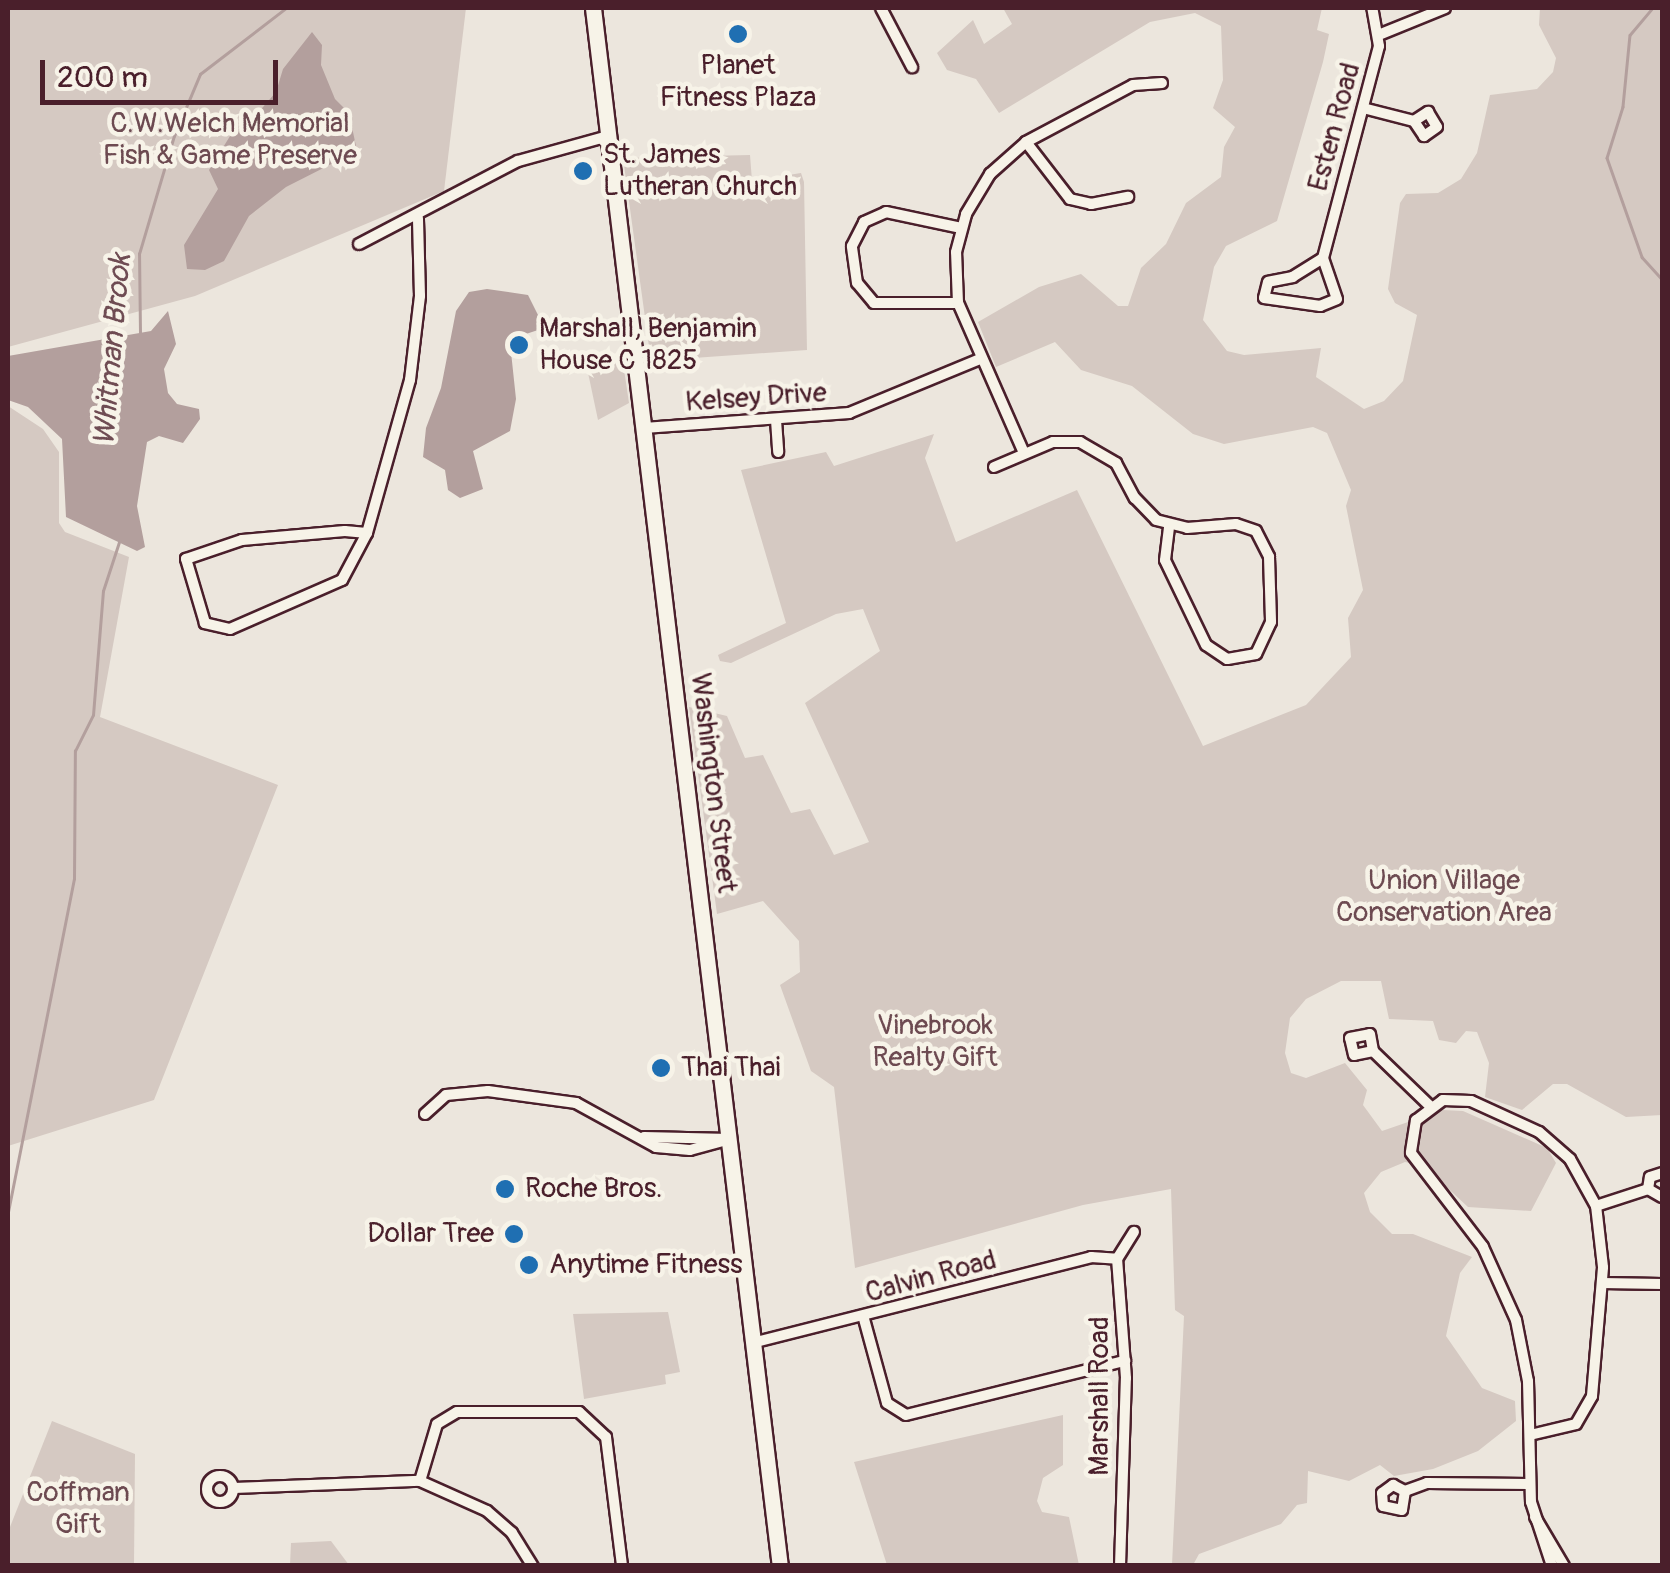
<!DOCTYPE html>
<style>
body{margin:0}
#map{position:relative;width:1670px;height:1573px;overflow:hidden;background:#ece6dd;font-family:Pangolin,sans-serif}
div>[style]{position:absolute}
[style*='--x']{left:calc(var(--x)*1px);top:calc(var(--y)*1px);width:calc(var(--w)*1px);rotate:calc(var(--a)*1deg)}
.green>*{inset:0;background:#d5c9c2}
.water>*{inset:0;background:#b39f9d}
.stream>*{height:2.5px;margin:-1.25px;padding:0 1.25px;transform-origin:1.25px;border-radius:1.25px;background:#b39f9d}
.roads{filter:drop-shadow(2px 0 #4a1f2b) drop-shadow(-2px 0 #4a1f2b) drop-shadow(0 2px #4a1f2b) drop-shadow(0 -2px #4a1f2b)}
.street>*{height:10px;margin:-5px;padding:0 5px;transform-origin:5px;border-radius:5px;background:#f7f3e8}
.street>.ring{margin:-5px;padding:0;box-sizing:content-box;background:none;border:10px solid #f7f3e8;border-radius:50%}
.primary>*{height:15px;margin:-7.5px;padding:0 7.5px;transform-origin:7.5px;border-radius:7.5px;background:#f7f3e8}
.dots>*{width:28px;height:28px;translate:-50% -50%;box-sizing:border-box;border:5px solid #f7f3e8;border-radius:50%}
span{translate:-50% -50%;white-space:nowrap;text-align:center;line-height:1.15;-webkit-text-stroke:9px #f7f3e8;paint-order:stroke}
.poi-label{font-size:28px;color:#4a1f2b}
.left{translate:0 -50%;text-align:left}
.right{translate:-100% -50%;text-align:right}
.park-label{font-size:28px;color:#6d4a51}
.street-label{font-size:28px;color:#4a1f2b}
.water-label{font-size:30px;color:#6f4c53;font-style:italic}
.frame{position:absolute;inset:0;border:10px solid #4a1f2b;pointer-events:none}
.scale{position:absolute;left:40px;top:60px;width:238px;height:45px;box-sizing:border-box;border:5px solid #4a1f2b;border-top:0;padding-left:12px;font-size:30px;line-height:35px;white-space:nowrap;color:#4a1f2b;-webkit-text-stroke:8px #f7f3e8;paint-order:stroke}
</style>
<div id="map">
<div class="green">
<i style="clip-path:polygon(8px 8px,466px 8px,444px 191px,195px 296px,8px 347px)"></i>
<i style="clip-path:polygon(1003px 8px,1322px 8px,1317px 30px,1329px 34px,1323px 62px,1277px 221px,1226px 246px,1214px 267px,1203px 320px,1227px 351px,1244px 355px,1321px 348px,1316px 377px,1364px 409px,1384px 401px,1403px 381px,1417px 315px,1395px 303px,1388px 289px,1400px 203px,1406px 194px,1438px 193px,1461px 179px,1477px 153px,1490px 95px,1537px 89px,1553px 72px,1556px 58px,1539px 25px,1540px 8px,1662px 8px,1662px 1115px,1626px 1117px,1567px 1084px,1553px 1084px,1522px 1110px,1485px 1097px,1489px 1063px,1477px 1032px,1466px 1031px,1456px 1043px,1439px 1040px,1433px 1021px,1389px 1019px,1381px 981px,1341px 981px,1306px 999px,1290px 1018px,1285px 1053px,1291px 1073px,1306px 1078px,1345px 1063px,1367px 1090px,1363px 1105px,1382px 1131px,1443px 1110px,1463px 1111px,1547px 1148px,1556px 1163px,1531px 1211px,1468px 1207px,1424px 1166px,1405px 1162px,1381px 1172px,1364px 1193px,1370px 1212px,1392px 1234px,1413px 1234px,1472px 1257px,1460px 1273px,1446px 1336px,1482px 1388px,1515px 1401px,1516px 1421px,1478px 1451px,1433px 1469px,1394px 1476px,1380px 1465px,1349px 1481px,1308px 1471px,1307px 1503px,1297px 1505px,1281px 1524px,1199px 1554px,1193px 1565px,1172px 1565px,1184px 1316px,1175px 1310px,1171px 1189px,1083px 1205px,855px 1268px,834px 1087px,811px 1071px,780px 985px,800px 972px,799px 941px,763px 901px,717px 914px,689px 707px,727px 716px,745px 758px,763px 755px,791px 813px,810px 809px,834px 855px,869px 842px,805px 703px,880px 651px,863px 609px,836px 614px,731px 663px,720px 661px,718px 655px,786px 623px,741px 470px,826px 452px,834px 466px,934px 434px,925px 458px,956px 542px,1077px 490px,1203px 746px,1306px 705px,1351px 657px,1348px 618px,1363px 590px,1346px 506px,1351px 490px,1327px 433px,1313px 427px,1224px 444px,1193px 434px,1132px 386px,1081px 370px,1055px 342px,996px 367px,978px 322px,1039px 287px,1081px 274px,1118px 306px,1128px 306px,1141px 268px,1166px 244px,1186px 203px,1221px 177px,1224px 147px,1235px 127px,1213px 108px,1223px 80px,1221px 26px,1195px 13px,1150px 22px,999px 113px,976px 79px,947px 70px,937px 53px,973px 20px,984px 44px,1012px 24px)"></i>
<i style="clip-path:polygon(750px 155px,752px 181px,801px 173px,804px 182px,807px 350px,651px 361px,623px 158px)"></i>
<i style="clip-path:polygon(622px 356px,629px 403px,598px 420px,587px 368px)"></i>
<i style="clip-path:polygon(8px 406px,43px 429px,59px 452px,59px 523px,65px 532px,129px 557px,100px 717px,278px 785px,154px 1100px,8px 1146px)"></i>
<i style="clip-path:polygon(668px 1312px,680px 1372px,665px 1375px,666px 1384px,584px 1399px,573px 1314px)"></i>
<i style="clip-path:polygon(1063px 1415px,1063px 1465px,1043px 1478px,1037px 1501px,1042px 1512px,1069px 1517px,1079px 1565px,887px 1565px,854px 1462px)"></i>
<i style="clip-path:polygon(52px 1421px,135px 1454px,134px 1565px,8px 1565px,8px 1532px)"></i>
<i style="clip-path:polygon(331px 1541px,349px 1565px,290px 1565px,291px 1543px)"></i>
</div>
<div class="water">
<i style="clip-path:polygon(312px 32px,322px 45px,321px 65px,335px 99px,349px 113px,357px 151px,286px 187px,249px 216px,224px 261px,205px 270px,187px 269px,184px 245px,218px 189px,209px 170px,240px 120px,257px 114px,276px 92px,283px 69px)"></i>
<i style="clip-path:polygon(487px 289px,528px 295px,540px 319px,538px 330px,520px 336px,511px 352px,516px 399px,510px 431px,473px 451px,483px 489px,460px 498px,448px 490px,445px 470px,423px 457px,426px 428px,441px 388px,456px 311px,469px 292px)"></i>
<i style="clip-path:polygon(168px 311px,176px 344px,164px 369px,168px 393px,177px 404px,199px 409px,200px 419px,183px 443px,159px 436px,147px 442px,137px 506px,145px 547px,137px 551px,66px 517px,62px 439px,28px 407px,8px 400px,8px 356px,151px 331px)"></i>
</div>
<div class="stream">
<i style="--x:1653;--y:8;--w:35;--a:130"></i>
<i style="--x:1630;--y:35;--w:72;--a:95.6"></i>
<i style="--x:1623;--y:107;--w:53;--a:107.4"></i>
<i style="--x:1607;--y:158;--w:105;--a:70.5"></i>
<i style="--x:1642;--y:257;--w:30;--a:48"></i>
<i style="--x:140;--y:333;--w:79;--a:-90.7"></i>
<i style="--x:139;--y:254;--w:123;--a:-73.5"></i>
<i style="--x:174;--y:136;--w:67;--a:-67.2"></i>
<i style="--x:200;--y:74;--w:108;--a:-37.5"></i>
<i style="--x:8;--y:1212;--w:339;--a:-78.8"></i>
<i style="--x:74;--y:879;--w:128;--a:-89.6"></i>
<i style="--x:75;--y:751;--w:40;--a:-63.4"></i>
<i style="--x:93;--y:715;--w:124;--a:-85.4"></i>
<i style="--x:103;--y:591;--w:52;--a:-71.9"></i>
</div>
<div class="roads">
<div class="street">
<i style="--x:881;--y:8;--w:67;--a:62.3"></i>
<i style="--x:1381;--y:34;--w:69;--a:-22.1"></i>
<i style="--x:1363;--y:108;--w:53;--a:14.3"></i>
<i style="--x:1414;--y:121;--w:17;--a:-33"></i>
<i style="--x:1428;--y:112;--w:17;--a:59"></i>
<i style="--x:1437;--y:127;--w:16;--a:145"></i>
<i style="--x:1424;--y:136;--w:18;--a:-124"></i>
<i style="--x:1026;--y:142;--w:72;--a:52.3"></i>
<i style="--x:1070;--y:199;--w:22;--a:13"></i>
<i style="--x:1091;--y:204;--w:38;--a:-11"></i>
<i style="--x:359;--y:244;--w:179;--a:-27.6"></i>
<i style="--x:518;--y:161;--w:93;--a:-15.5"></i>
<i style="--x:1323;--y:258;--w:36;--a:148"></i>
<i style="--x:1293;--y:277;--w:25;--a:169"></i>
<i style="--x:1268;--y:282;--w:16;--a:104"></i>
<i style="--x:1264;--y:298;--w:57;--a:8.1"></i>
<i style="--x:1320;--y:306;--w:18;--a:-22"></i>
<i style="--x:1337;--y:299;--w:43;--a:-108.9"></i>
<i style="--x:1323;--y:258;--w:219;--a:-75.2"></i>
<i style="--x:1379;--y:46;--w:39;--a:-100"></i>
<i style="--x:958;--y:303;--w:84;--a:180"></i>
<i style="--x:874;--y:303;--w:26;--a:-130"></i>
<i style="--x:857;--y:283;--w:37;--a:-98"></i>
<i style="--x:852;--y:246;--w:27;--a:-63"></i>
<i style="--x:864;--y:222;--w:24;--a:-24"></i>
<i style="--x:886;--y:212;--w:77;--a:12"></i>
<i style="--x:776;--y:420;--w:32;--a:86"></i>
<i style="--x:644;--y:428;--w:206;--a:-4.2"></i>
<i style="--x:849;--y:413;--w:142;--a:-22.4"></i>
<i style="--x:1024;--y:453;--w:164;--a:-113.7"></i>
<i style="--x:958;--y:303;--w:51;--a:-92.2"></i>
<i style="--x:956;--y:252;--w:39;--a:-75"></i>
<i style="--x:966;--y:214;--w:47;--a:-59"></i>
<i style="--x:990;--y:174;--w:48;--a:-41.6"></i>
<i style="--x:1026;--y:142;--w:121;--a:-28"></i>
<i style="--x:1133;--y:85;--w:29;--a:-4"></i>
<i style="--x:994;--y:467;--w:64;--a:-23"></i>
<i style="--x:1053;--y:442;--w:27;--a:0"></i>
<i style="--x:1080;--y:442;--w:42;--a:30.3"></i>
<i style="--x:1116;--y:463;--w:40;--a:62"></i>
<i style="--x:1135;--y:498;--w:30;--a:46"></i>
<i style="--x:1156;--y:520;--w:32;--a:14"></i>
<i style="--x:1187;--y:528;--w:49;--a:-4.7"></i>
<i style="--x:1236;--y:524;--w:21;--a:19"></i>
<i style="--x:1256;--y:531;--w:29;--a:63"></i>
<i style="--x:1269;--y:557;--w:65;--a:88.2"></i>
<i style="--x:1271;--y:622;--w:35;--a:115"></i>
<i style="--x:1256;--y:654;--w:29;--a:170"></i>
<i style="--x:1227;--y:659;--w:25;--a:-146"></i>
<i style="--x:1206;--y:645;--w:94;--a:-115.8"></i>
<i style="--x:1165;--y:560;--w:35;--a:-83"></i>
<i style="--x:345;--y:531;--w:22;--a:5"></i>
<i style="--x:367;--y:533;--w:53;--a:118"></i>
<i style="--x:342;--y:580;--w:122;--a:156.4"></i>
<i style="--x:230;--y:629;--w:26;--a:-167"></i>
<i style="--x:205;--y:623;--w:67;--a:-106.5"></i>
<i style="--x:186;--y:559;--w:59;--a:-18.7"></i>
<i style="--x:242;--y:540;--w:103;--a:-5"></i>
<i style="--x:367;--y:533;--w:159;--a:-74.3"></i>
<i style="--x:410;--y:380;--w:85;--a:-83.2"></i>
<i style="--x:420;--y:296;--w:78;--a:-91.5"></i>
<i style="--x:1373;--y:1051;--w:19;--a:168"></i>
<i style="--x:1354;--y:1055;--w:17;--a:-103"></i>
<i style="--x:1350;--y:1038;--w:20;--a:-11"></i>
<i style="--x:1370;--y:1034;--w:17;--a:80"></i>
<i style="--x:1373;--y:1051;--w:79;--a:44"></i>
<i style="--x:425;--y:1114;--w:28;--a:-42"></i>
<i style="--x:446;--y:1095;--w:42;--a:-5.4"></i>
<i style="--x:488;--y:1091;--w:89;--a:7.8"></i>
<i style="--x:576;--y:1103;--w:91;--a:28.8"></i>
<i style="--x:656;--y:1147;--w:34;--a:5"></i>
<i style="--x:690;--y:1150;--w:41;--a:-15.4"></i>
<i style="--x:644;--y:1137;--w:86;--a:1.3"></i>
<i style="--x:1648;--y:1189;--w:12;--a:-81"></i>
<i style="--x:1650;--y:1177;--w:13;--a:-18"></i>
<i style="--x:1648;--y:1189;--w:16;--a:30"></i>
<i style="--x:1596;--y:1206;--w:55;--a:-18.1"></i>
<i style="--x:1602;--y:1283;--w:60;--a:1"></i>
<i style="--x:864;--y:1319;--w:87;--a:74.7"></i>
<i style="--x:887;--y:1403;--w:22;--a:32"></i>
<i style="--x:906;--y:1415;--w:226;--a:-13.9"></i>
<i style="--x:756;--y:1342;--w:346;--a:-14.2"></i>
<i style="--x:1091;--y:1257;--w:26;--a:4"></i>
<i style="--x:1530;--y:1435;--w:47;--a:-13.4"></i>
<i style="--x:1576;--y:1424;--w:32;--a:-60"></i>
<i style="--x:1592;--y:1396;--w:129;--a:-85.1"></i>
<i style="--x:1603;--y:1267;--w:61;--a:-96.5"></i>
<i style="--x:1596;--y:1206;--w:54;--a:-119"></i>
<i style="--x:1570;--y:1159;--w:41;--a:-138.9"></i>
<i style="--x:1539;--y:1132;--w:75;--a:-155.5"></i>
<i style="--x:1471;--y:1101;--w:28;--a:-178"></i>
<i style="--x:1443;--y:1100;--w:34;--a:143"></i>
<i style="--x:1416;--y:1120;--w:33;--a:99"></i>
<i style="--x:1411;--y:1153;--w:118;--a:52.5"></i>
<i style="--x:1483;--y:1247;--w:80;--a:65.7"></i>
<i style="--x:1516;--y:1320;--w:62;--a:78.9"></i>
<i style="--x:1528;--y:1381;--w:121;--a:88.6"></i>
<i style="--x:1531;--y:1502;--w:67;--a:71.8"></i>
<i class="ring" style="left:207px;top:1476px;width:16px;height:16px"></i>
<i style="--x:420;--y:1481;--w:59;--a:-73.4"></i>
<i style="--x:437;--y:1424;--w:23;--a:-31"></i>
<i style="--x:457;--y:1412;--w:122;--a:0"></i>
<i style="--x:579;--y:1412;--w:37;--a:43"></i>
<i style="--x:606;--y:1437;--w:130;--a:82.9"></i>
<i style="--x:234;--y:1488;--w:186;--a:-2.2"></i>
<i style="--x:420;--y:1481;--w:73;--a:24.1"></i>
<i style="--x:487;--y:1511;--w:33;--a:41"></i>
<i style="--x:512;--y:1533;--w:39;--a:58"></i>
<i style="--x:1405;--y:1491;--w:19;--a:99"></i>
<i style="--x:1402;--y:1510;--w:19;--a:-168"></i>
<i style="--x:1383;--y:1506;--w:13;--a:-94"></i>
<i style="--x:1382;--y:1493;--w:14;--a:-36"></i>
<i style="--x:1393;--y:1485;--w:13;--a:27"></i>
<i style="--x:1405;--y:1491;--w:23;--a:-20"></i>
<i style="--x:1427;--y:1483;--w:102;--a:0.6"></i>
<i style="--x:1535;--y:1517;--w:57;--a:59.4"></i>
<i style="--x:1120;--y:1566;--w:188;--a:-88.2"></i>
<i style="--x:1126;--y:1378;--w:119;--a:-94.3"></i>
<i style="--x:1117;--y:1259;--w:32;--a:-58"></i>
</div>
<div class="primary">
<i style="--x:593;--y:8;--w:1569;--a:83.16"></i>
</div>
</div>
<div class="dots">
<i style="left:738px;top:34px;background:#1f6fb2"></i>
<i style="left:583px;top:171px;background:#1f6fb2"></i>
<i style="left:519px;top:345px;background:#1f6fb2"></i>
<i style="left:661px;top:1068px;background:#1f6fb2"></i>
<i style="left:505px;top:1189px;background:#1f6fb2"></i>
<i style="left:514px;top:1234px;background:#1f6fb2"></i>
<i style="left:529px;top:1265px;background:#1f6fb2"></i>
</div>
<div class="poi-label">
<span style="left:738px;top:82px">Planet<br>Fitness Plaza</span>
<span class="left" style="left:603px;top:171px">St. James<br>Lutheran Church</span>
<span class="left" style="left:539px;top:345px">Marshall, Benjamin<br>House C 1825</span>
<span class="left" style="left:681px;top:1068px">Thai Thai</span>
<span class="left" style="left:525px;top:1189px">Roche Bros.</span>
<span class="right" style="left:494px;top:1234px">Dollar Tree</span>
<span class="left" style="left:549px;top:1265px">Anytime Fitness</span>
</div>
<div class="park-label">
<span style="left:230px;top:140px">C.W.Welch Memorial<br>Fish &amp; Game Preserve</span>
<span style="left:1444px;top:897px">Union Village<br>Conservation Area</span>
<span style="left:935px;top:1042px">Vinebrook<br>Realty Gift</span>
<span style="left:78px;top:1509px">Coffman<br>Gift</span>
</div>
<div class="street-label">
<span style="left:1335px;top:127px;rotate:-75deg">Esten Road</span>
<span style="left:756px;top:398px;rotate:-4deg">Kelsey Drive</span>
<span style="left:713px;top:783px;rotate:83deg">Washington Street</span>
<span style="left:931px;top:1277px;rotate:-15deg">Calvin Road</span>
<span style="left:1100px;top:1396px;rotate:-90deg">Marshall Road</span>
</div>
<div class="water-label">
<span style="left:113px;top:350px;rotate:-85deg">Whitman Brook</span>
</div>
<div class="frame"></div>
<div class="scale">200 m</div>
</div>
